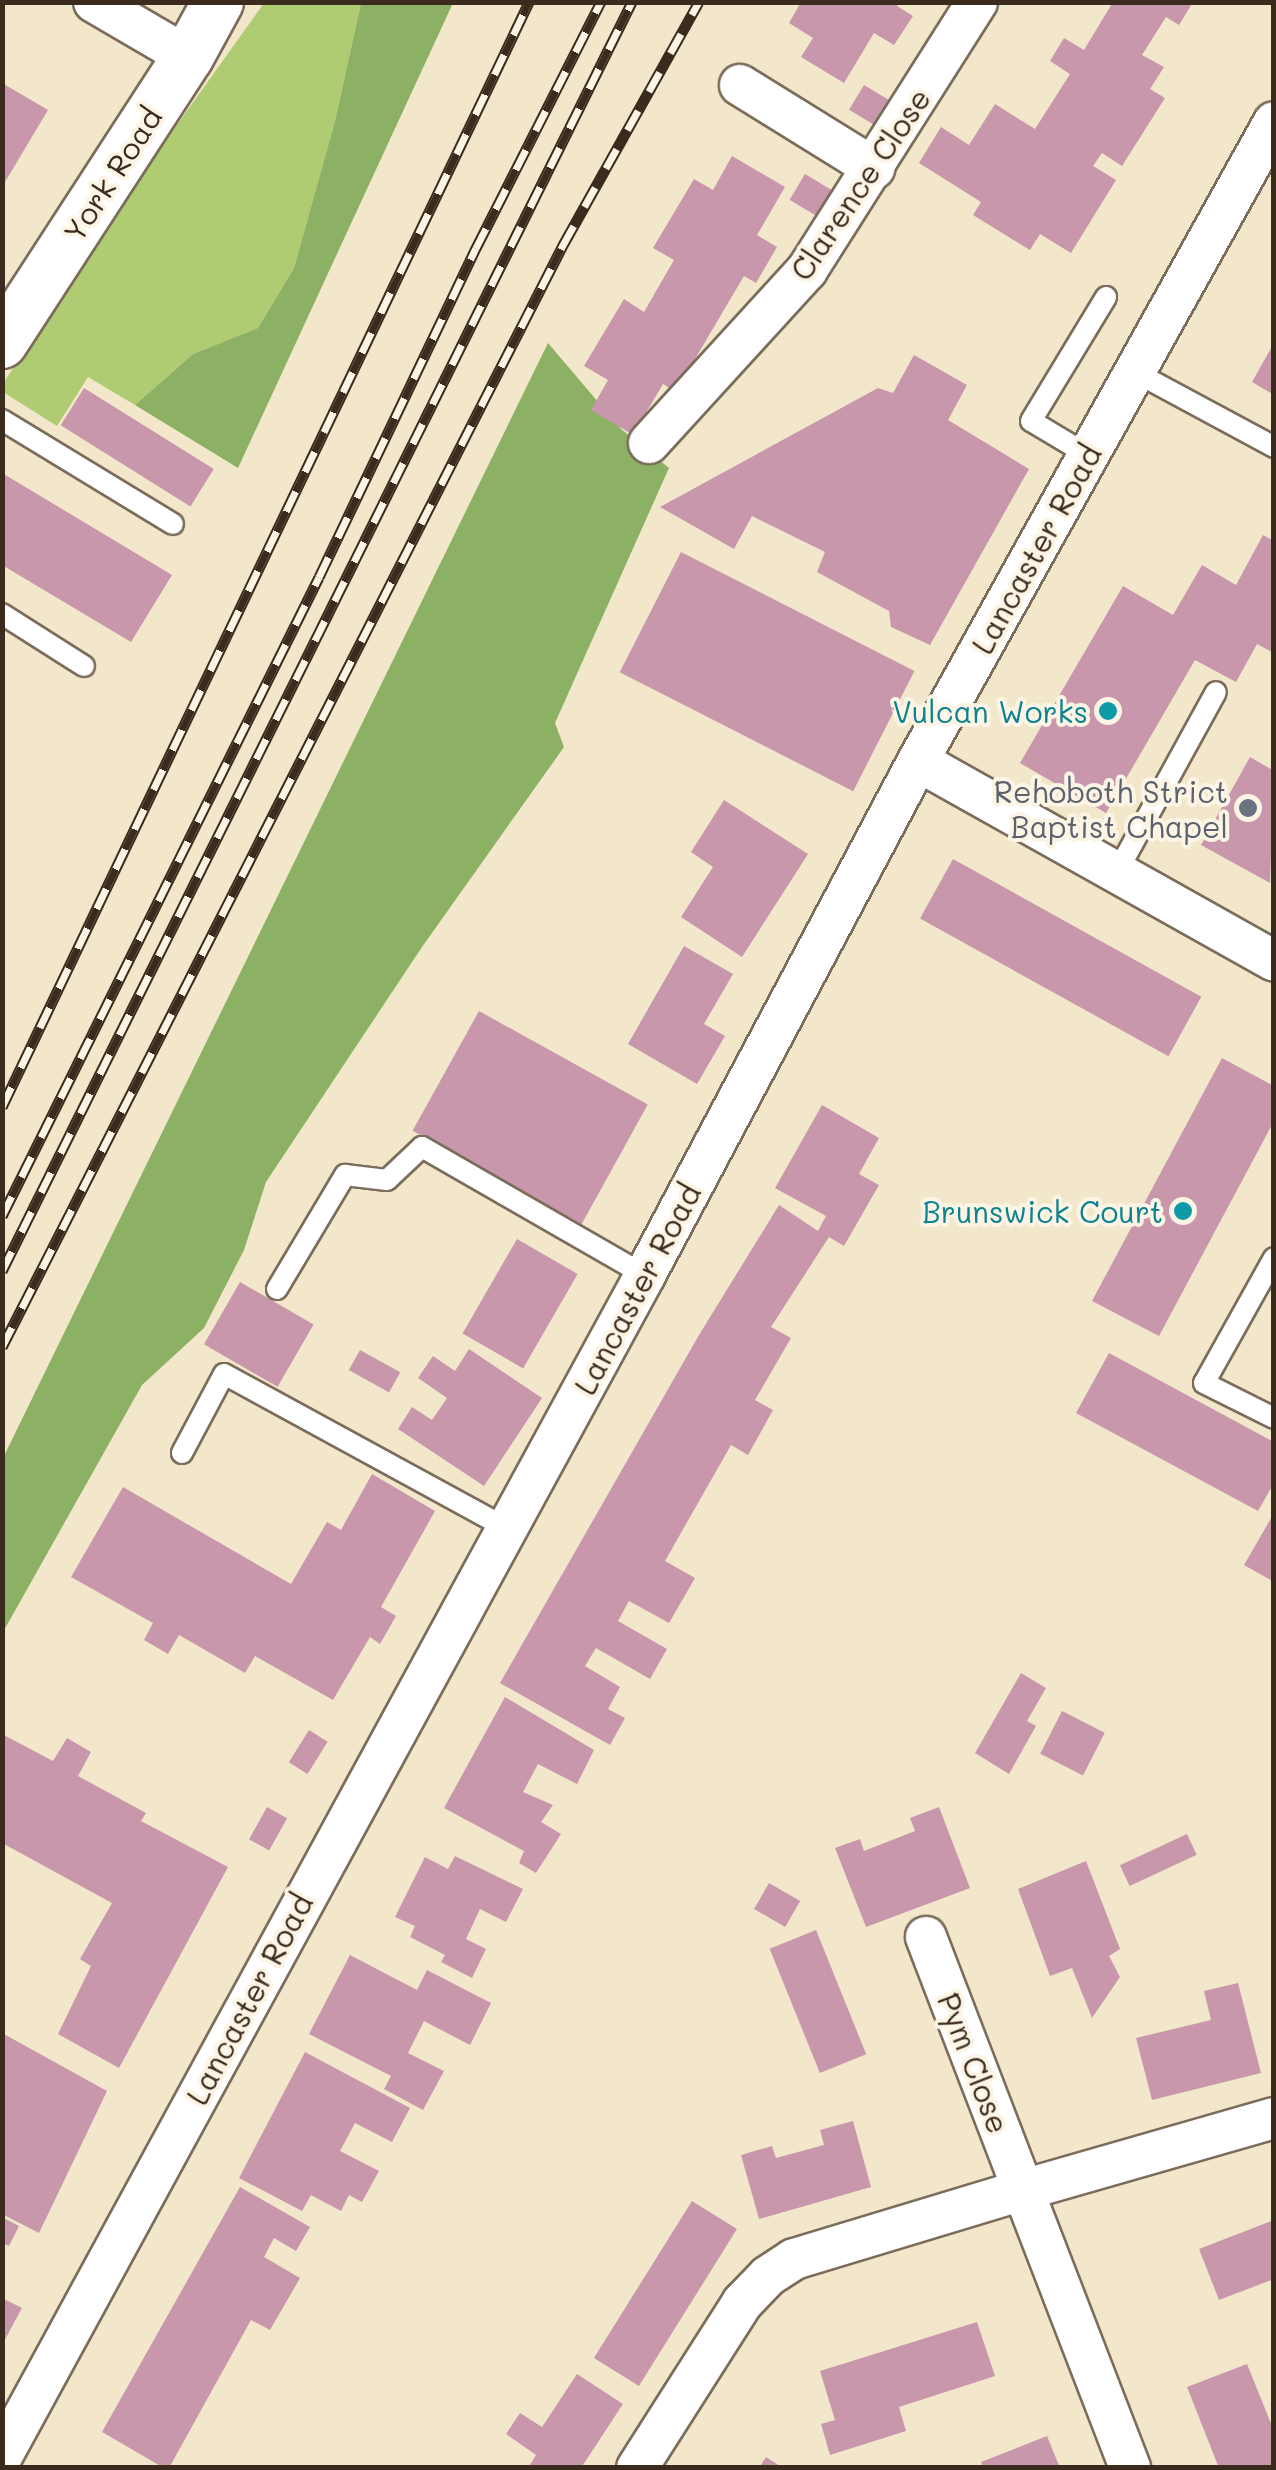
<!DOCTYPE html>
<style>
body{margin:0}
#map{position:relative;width:1276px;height:2470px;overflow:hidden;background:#f2e7cb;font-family:Mali,sans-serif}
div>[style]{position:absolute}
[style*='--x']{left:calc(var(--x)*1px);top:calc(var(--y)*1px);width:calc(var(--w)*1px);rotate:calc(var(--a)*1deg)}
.green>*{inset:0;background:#b0cc72}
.forest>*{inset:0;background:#8cb064}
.building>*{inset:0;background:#c897ac;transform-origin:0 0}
.roads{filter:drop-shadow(2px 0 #7b6c5b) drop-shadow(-2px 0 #7b6c5b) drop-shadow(0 2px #7b6c5b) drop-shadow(0 -2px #7b6c5b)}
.service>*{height:20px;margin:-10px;padding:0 10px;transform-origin:10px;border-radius:10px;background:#fff}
.minor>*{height:40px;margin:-20px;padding:0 20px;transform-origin:20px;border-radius:20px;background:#fff}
.tertiary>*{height:50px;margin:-25px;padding:0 25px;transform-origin:25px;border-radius:25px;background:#fff}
.rail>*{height:11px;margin-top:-5.5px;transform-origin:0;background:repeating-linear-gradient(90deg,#fcf5e5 0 22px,#3b2a1e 0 44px);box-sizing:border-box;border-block:2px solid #3b2a1e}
.dots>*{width:28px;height:28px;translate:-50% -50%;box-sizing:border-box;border:5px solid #fcf5e5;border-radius:50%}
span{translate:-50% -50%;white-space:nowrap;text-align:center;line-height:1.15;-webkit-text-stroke:8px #fcf5e5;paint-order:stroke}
.street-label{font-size:30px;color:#3b2a1e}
.culture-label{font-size:30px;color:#0d838f}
.right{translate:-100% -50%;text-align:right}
.worship-label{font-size:30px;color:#5b616d}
.frame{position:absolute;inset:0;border:5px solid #3b2a1e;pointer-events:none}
</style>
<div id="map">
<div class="green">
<i style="clip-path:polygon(264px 3px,361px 3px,335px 121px,294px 268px,258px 328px,193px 354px,135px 405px,88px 377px,57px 426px,3px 392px,2px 385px,136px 182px)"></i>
</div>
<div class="forest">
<i style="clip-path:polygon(361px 3px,453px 3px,238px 468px,135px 405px,193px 354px,258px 328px,294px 268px,335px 121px)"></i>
<i style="clip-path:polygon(548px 343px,621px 429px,669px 468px,555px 723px,564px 747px,422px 947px,266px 1182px,244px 1250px,204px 1328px,142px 1385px,3px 1632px,3px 1458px)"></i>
</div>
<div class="building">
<i style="clip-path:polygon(801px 2px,899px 2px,897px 6px,913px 16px,894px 45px,874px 33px,844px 83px,801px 57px,813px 38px,789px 23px)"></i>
<i style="clip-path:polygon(1113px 2px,1193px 2px,1179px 25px,1166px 17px,1142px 55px,1164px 67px,1150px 89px,1165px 98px,1122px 166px,1102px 153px,1093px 166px,1116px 180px,1071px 253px,1040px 234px,1030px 250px,973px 215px,981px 202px,919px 163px,941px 127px,969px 145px,995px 104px,1035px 129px,1070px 74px,1050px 61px,1064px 38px,1084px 50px)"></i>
<i style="clip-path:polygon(2px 83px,48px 110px,2px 187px)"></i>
<i style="left:864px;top:85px;width:31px;height:29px;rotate:31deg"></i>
<i style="clip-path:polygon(732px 156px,785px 187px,757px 235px,777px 247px,756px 283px,744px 276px,695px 359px,703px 363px,683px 396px,663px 384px,633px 435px,591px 410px,608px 380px,584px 366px,624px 299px,644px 312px,674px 260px,653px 248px,694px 179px,713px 190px)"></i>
<i style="left:805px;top:174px;width:33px;height:30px;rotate:31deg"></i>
<i style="clip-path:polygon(1274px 343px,1274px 395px,1252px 382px)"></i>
<i style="clip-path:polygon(914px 355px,967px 385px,948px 420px,1029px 469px,930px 645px,891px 627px,889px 611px,817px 572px,825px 552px,752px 516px,734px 549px,660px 507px,878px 388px,893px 393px)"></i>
<i style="left:84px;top:388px;width:153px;height:44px;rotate:32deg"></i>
<i style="clip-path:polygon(2px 473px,172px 575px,131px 642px,2px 565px)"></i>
<i style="clip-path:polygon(1263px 535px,1274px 541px,1274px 653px,1257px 644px,1236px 682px,1195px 660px,1106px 813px,1020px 763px,1123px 586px,1173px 615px,1202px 565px,1236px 585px)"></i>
<i style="left:681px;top:552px;width:262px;height:135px;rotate:27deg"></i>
<i style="clip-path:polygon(1250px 757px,1274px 771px,1270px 883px,1201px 845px)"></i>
<i style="clip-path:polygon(724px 800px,808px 854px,742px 957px,681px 917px,713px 867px,691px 852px)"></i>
<i style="left:953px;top:859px;width:284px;height:68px;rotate:29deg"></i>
<i style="clip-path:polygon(684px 946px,733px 974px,704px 1024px,725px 1036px,697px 1084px,628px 1044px)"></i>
<i style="left:479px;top:1011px;width:193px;height:137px;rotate:29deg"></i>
<i style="clip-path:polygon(1222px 1058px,1274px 1086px,1274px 1121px,1159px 1336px,1092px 1301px)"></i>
<i style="clip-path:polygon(822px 1105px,879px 1138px,859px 1174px,879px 1185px,844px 1246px,829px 1237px,771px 1327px,791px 1338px,755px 1400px,773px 1410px,748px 1455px,731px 1445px,665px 1561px,695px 1578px,669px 1623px,629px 1601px,618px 1621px,667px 1649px,650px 1679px,596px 1648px,585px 1666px,620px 1687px,608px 1709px,625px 1718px,610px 1745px,500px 1683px,699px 1335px,779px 1205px,818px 1231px,826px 1216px,775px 1188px)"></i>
<i style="left:517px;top:1239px;width:70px;height:109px;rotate:30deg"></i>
<i style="left:240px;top:1282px;width:85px;height:72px;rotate:30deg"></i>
<i style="clip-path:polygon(469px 1349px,542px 1398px,484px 1486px,398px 1429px,412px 1407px,432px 1420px,447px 1398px,418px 1378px,433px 1356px,455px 1371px)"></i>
<i style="left:360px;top:1350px;width:46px;height:23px;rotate:29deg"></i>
<i style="clip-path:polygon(1109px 1353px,1274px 1442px,1274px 1483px,1258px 1511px,1076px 1413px)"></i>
<i style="clip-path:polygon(372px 1474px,435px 1511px,381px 1607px,396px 1616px,380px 1644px,370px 1637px,333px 1700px,255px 1656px,245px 1673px,179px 1635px,168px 1654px,144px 1640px,153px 1623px,71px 1577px,123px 1487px,291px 1584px,327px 1522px,341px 1530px)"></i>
<i style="clip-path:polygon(1274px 1513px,1274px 1582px,1244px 1565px)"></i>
<i style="clip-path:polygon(1021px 1673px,1046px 1688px,1027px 1721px,1036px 1726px,1009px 1774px,975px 1753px)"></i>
<i style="clip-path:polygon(505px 1697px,594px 1750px,577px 1784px,538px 1764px,523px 1792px,553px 1805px,541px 1822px,561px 1834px,536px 1873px,519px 1863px,524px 1851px,444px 1808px)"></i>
<i style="left:1062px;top:1711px;width:48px;height:48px;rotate:27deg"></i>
<i style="left:309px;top:1730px;width:22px;height:38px;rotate:32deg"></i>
<i style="clip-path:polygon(2px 1734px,53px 1761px,67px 1738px,91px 1752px,78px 1776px,146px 1813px,141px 1821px,228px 1867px,119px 2068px,58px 2034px,91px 1966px,80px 1959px,112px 1903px,2px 1843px)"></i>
<i style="left:267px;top:1807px;width:23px;height:37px;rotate:29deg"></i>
<i style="clip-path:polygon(939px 1807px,970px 1888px,866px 1927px,835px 1848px,860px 1839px,864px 1851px,915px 1831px,910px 1818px)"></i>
<i style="left:1187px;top:1834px;width:23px;height:74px;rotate:65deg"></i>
<i style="clip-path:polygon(455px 1856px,523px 1889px,506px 1922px,480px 1909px,466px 1939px,486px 1949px,472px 1978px,441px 1962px,445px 1955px,410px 1937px,415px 1926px,395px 1917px,425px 1857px,448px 1869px)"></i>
<i style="clip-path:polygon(1086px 1861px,1120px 1949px,1109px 1956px,1120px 1977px,1092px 2018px,1072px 1968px,1050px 1976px,1018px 1889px)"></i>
<i style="left:769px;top:1883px;width:36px;height:30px;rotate:30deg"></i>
<i style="left:816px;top:1930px;width:134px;height:50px;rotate:68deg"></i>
<i style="clip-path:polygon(350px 1955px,417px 1990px,427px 1970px,491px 2003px,470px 2045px,424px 2021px,408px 2053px,444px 2071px,423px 2110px,384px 2089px,391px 2076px,309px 2034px)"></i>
<i style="clip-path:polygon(1238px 1983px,1261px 2073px,1152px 2100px,1136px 2038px,1211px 2020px,1204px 1991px)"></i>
<i style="clip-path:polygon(2px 2033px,107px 2091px,39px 2233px,2px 2214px)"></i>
<i style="clip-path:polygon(305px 2052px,410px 2108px,392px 2142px,355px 2123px,340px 2151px,379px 2171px,362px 2202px,349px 2195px,341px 2211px,311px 2195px,302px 2211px,239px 2178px)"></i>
<i style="clip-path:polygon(853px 2121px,871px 2187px,759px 2219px,741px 2155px,772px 2146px,776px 2158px,824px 2145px,820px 2130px)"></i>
<i style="clip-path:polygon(240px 2187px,310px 2227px,296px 2251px,274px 2238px,264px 2257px,300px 2278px,270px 2330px,251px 2320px,169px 2468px,164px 2468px,102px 2432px)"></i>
<i style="left:692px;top:2201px;width:53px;height:185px;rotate:32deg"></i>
<i style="clip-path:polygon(2px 2217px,19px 2226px,9px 2246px,2px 2243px)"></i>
<i style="clip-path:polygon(1274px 2220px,1274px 2279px,1219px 2300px,1199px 2249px)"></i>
<i style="clip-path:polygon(2px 2298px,22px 2308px,2px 2345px)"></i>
<i style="clip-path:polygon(977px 2322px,995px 2376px,899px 2407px,906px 2431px,830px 2455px,821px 2424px,835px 2420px,820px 2371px)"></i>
<i style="clip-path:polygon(1247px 2364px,1274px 2431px,1274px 2468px,1219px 2468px,1187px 2387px)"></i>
<i style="clip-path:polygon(577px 2374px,623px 2404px,581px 2468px,528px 2468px,536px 2455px,506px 2434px,520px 2413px,542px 2427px)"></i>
<i style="clip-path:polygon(1047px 2436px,1060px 2468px,983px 2468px,981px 2462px)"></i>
<i style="clip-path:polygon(766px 2457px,783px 2468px,759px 2468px)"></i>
</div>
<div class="roads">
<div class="service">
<i style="--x:1135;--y:372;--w:158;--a:28.3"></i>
<i style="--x:2;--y:420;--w:200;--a:31.3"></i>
<i style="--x:1088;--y:455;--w:66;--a:-149.2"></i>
<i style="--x:1031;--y:421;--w:145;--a:-58.8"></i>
<i style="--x:2;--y:614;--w:97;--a:32.4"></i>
<i style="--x:1117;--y:872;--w:205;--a:-61.2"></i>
<i style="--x:1274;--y:1258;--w:143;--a:119.2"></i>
<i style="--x:1204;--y:1383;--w:78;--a:26.6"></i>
<i style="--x:277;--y:1289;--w:133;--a:-59.2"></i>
<i style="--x:345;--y:1175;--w:42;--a:6.8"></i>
<i style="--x:387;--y:1180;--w:48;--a:-43.3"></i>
<i style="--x:422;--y:1147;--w:257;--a:29.9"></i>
<i style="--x:182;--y:1453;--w:89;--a:-62"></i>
<i style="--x:224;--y:1374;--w:321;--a:28.6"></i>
</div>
<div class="minor">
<i style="--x:94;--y:2;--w:109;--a:30.3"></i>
<i style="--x:740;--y:85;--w:158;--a:31.8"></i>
<i style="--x:649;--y:443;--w:234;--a:-47.6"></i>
<i style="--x:807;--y:270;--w:317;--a:-57.6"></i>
<i style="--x:918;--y:761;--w:408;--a:29.3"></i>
<i style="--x:926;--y:1937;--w:271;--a:69"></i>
<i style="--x:1023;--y:2190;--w:261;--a:-16"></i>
<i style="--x:2;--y:2456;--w:1345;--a:-61.43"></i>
<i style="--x:645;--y:1275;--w:582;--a:-62.03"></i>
<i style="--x:918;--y:761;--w:731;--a:-60.88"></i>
<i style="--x:637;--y:2468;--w:196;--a:-57.5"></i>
<i style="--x:742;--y:2303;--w:37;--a:-46"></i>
<i style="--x:768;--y:2276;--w:31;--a:-33"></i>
<i style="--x:794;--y:2259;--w:239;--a:-16.8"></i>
<i style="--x:1023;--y:2190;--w:298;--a:68.9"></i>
</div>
<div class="tertiary">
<i style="--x:2;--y:343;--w:341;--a:-57"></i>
<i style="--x:188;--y:57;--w:63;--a:-61.4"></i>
</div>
</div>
<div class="rail">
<i style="--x:2;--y:1107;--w:1224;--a:-64.5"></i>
<i style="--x:2;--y:1216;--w:713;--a:-63.61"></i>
<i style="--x:319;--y:577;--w:365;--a:-64.5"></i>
<i style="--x:476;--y:248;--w:276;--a:-63.1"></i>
<i style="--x:2;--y:1271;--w:1417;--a:-63.6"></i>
<i style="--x:2;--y:1347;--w:1237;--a:-63.02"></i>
<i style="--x:563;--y:245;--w:278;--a:-60.8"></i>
</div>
<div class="dots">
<i style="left:1108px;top:711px;background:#0f9aa8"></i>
<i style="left:1248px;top:808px;background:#6b7280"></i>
<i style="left:1183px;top:1211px;background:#0f9aa8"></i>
</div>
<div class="street-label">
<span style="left:112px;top:174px;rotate:-57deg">York Road</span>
<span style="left:860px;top:184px;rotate:-56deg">Clarence Close</span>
<span style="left:1036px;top:549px;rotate:-61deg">Lancaster Road</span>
<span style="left:637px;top:1289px;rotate:-62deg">Lancaster Road</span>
<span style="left:249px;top:1999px;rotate:-62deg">Lancaster Road</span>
<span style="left:974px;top:2063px;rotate:69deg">Pym Close</span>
</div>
<div class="culture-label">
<span class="right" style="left:1088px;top:711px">Vulcan Works</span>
<span class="right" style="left:1163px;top:1211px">Brunswick Court</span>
</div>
<div class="worship-label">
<span class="right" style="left:1228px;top:808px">Rehoboth Strict<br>Baptist Chapel</span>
</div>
<div class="frame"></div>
</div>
